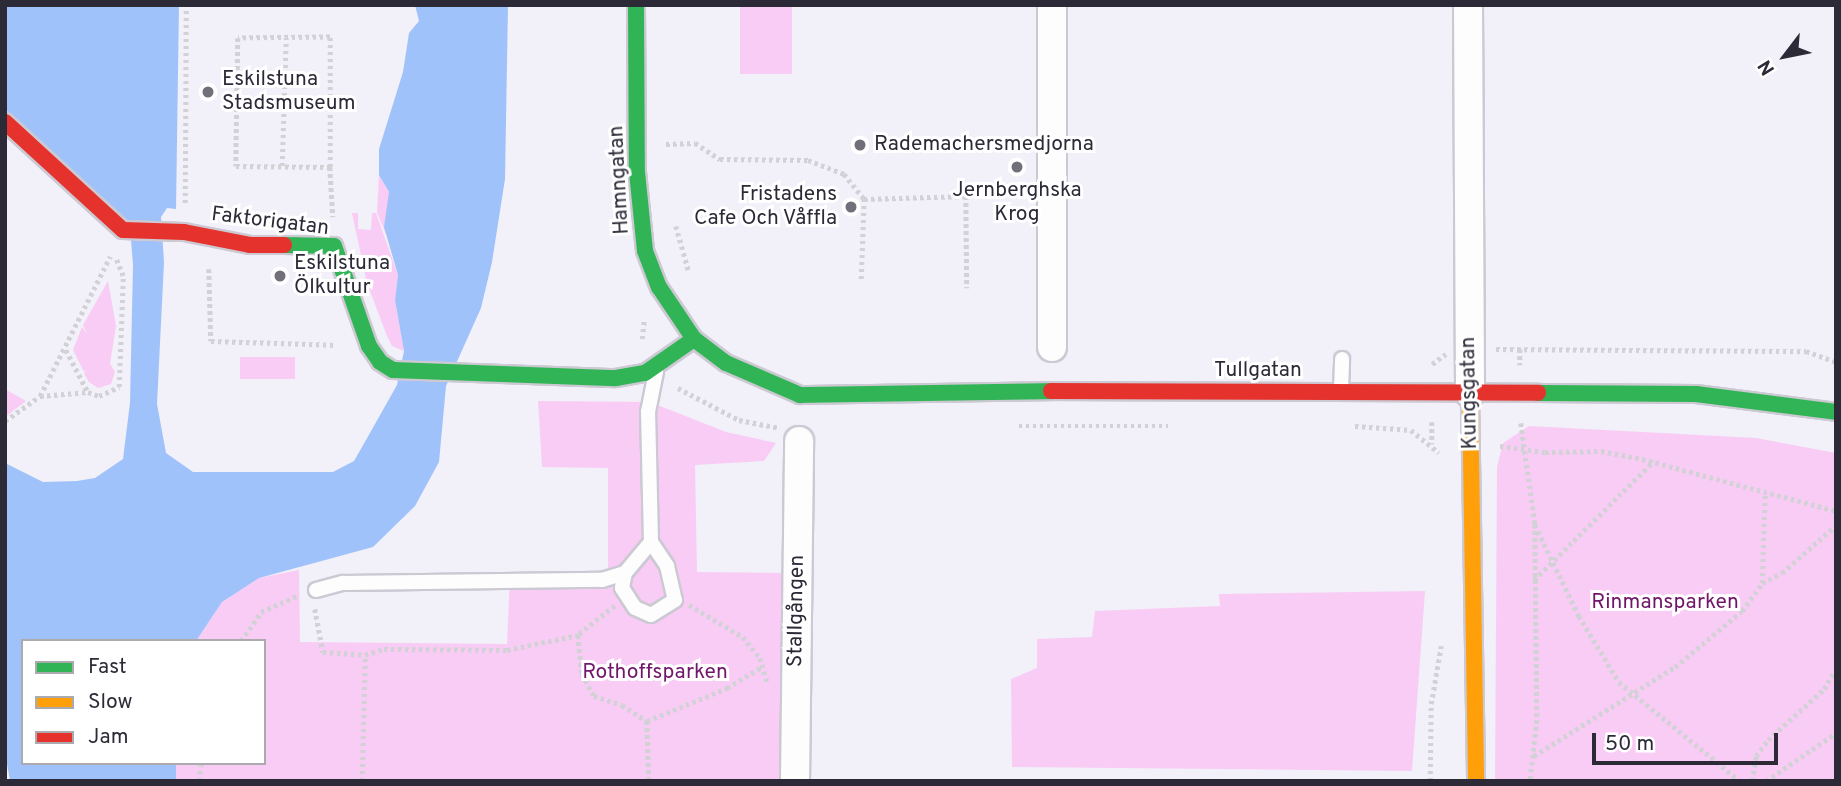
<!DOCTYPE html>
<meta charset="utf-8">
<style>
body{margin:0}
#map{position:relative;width:1841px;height:786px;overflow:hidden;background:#f2f0f8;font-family:Overpass,sans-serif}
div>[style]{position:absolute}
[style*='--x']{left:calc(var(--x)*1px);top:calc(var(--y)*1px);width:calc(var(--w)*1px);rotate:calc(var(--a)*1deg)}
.green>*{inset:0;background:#f9ccf5;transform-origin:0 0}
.water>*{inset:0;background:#a0c2fb}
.path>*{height:4.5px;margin-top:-2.25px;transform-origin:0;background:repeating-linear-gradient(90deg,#d2d1d5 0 3.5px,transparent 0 7px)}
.roads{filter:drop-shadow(2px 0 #ccc9d3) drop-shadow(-2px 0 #ccc9d3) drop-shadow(0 2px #ccc9d3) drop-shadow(0 -2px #ccc9d3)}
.lane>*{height:14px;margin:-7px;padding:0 7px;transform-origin:7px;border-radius:7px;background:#fdfdfe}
.street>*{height:28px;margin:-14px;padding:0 14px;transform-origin:14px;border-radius:14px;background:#fdfdfe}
.fast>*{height:16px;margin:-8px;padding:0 8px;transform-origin:8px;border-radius:8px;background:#30b455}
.slow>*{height:16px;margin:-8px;padding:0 8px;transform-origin:8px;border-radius:8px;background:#ff9f0a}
.jam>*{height:16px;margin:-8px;padding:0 8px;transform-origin:8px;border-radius:8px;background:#e5322d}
.dots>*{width:19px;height:19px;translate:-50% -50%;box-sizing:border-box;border:4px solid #fff;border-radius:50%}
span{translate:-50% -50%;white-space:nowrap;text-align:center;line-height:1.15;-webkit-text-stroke:6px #fff;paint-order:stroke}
.poi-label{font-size:21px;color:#2d2a37}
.left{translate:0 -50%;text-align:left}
.right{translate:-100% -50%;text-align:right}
.street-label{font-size:21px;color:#2d2a37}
.park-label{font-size:21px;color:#711569}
.frame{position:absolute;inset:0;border:7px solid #2d2a37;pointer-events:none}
.legend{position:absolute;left:21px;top:639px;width:245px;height:126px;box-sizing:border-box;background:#fff;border:2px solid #abaaaf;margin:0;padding:9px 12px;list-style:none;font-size:21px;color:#2d2a37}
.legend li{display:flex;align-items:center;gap:14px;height:35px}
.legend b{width:35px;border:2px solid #abaaaf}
.north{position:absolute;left:1750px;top:21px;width:70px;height:70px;-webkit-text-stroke:5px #fff;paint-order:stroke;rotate:238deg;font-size:19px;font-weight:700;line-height:28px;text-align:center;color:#2d2a37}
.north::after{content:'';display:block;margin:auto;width:24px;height:32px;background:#2d2a37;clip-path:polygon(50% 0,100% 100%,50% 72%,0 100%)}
.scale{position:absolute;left:1592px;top:733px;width:186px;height:32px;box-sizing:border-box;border:4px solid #2d2a37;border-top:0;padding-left:9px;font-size:21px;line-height:24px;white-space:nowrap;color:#2d2a37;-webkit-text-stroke:5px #fff;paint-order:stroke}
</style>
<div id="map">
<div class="green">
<i style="left:740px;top:5px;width:52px;height:69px"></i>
<i style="clip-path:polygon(379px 175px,389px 192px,387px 237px,377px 212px)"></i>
<i style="clip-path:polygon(352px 213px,358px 213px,358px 229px,371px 230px,372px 213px,376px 213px,398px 275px,395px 300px,404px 351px,392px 346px,387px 336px,367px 283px)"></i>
<i style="clip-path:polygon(108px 281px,116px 326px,110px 364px,115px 372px,111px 384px,98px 388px,89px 382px,84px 374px,87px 369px,84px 372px,73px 350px,82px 327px,87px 334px,83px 325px)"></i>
<i style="left:240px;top:357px;width:55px;height:22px"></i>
<i style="clip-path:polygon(5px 389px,26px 401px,5px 417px)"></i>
<i style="clip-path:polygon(538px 401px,650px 402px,726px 432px,776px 443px,764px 461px,695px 465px,697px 572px,784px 573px,783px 781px,176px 781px,176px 763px,264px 763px,264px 641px,196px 641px,222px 602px,259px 578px,299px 570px,300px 642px,507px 644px,510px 575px,608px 575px,608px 468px,542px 467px)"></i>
<i style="clip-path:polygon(1529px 426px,1756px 438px,1836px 453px,1836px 781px,1495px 781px,1497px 467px,1503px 443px)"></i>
<i style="clip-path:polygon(1425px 591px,1412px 771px,1012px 767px,1011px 679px,1037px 668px,1037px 639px,1092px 637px,1095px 611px,1220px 606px,1219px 594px)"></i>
</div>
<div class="water">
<i style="clip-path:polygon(5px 5px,179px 5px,176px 209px,167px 208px,161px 217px,164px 262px,157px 404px,166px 453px,193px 472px,333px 472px,354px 461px,366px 440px,397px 385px,404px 351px,395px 300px,398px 275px,384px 227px,389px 192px,379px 175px,379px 149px,403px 72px,409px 33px,419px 21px,415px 5px,508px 5px,505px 179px,492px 262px,481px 308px,446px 386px,439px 462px,415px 506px,373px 547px,259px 578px,222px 602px,196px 641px,23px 641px,23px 763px,176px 763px,176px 781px,10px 781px,5px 753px,5px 463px,43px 482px,77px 481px,95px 478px,123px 459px,130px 403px,133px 265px,131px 240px,5px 109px)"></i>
</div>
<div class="path">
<i style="--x:666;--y:144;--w:29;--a:-2"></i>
<i style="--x:695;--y:143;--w:30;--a:33"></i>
<i style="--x:720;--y:159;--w:88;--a:0.7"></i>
<i style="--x:808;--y:160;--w:39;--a:21"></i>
<i style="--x:844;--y:174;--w:32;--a:51"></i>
<i style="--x:864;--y:199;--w:102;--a:-1.7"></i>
<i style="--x:966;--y:196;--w:92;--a:89.4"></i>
<i style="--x:282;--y:166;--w:128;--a:-88.2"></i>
<i style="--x:330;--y:167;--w:130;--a:-90"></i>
<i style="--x:330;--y:37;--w:92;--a:179.4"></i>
<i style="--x:238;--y:38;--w:128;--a:90.9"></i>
<i style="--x:236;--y:166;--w:94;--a:0.6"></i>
<i style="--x:330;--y:167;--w:50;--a:86.6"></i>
<i style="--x:185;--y:203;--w:198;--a:-89.7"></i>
<i style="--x:676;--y:226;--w:48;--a:74.2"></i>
<i style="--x:209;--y:269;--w:72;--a:88.4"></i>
<i style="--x:211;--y:341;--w:126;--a:1.8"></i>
<i style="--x:861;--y:279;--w:80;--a:-87.9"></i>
<i style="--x:642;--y:339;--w:18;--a:-84"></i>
<i style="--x:1496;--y:349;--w:310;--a:0.4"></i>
<i style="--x:1806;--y:351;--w:32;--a:20"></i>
<i style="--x:1520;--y:349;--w:16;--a:90"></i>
<i style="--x:66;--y:350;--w:47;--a:62.4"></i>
<i style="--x:1432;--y:364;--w:17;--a:-36"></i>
<i style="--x:678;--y:388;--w:69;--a:27.7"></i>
<i style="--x:739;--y:420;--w:42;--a:11"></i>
<i style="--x:40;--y:396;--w:48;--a:-4.8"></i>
<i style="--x:88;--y:392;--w:12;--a:20"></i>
<i style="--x:99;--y:396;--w:22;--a:-24"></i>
<i style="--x:119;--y:387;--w:111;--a:-87.9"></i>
<i style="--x:123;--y:276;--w:18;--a:-112"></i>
<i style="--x:5;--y:421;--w:43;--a:-35.5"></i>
<i style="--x:40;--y:396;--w:156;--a:-63.3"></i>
<i style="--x:1432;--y:422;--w:22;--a:90"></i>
<i style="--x:1521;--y:423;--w:102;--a:82.1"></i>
<i style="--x:1535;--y:524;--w:196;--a:89.4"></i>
<i style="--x:1537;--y:720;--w:61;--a:96.5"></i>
<i style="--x:1019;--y:426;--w:149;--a:0"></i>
<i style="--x:1355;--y:426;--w:56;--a:4.1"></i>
<i style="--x:1411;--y:430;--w:36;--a:39"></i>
<i style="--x:1500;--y:446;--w:45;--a:7.6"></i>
<i style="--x:1545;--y:452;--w:56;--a:-1"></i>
<i style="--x:1601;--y:451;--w:42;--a:11"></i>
<i style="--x:1642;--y:459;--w:201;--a:15"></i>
<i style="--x:1535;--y:525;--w:101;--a:64.2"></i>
<i style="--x:1579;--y:616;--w:77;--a:58.8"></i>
<i style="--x:1619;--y:682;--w:156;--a:39.3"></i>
<i style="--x:1534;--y:580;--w:169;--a:-44.8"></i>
<i style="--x:1762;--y:583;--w:91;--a:-88.1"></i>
<i style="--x:689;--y:605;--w:63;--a:30.7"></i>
<i style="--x:743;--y:637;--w:27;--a:51"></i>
<i style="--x:760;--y:658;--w:27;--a:73"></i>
<i style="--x:615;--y:606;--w:47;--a:141.9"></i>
<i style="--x:578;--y:635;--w:39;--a:84"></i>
<i style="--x:582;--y:674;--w:25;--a:61"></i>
<i style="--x:594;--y:696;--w:29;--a:18"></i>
<i style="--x:622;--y:705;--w:30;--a:33"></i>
<i style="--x:647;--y:721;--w:60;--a:88.1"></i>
<i style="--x:315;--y:609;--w:44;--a:79.5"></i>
<i style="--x:323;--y:652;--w:42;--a:4.1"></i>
<i style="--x:241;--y:641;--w:35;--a:-55"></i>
<i style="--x:261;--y:612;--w:42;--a:-24.1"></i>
<i style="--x:647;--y:721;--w:87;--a:-22.4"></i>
<i style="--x:727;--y:688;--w:42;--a:-31.4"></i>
<i style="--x:1534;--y:756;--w:167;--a:-32.3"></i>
<i style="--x:1675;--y:667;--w:87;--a:-39.9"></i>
<i style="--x:1742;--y:611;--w:34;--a:-54"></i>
<i style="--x:1762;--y:583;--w:22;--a:-27"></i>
<i style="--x:1782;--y:573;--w:72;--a:-41.6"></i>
<i style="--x:199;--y:781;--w:18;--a:-84"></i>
<i style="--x:362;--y:781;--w:126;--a:-88.6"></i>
<i style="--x:365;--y:655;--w:20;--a:-18"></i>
<i style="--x:384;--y:649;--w:123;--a:0.5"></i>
<i style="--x:507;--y:650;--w:73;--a:-11.9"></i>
<i style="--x:1430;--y:781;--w:77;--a:-89.3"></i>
<i style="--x:1431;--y:704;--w:59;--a:-80.2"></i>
<i style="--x:1752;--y:781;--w:25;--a:-81"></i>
<i style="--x:1756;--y:756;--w:20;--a:-53"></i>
<i style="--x:1768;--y:740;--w:76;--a:-42.3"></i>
<i style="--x:1824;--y:689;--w:23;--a:-59"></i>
<i style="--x:1766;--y:781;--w:85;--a:-34.4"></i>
</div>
<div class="roads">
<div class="lane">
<i style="--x:1341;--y:391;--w:32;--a:-88"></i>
<i style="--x:651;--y:542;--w:29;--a:56"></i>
<i style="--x:667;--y:566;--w:35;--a:77"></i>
<i style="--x:675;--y:600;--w:28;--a:148"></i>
<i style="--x:651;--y:615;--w:17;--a:-156"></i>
<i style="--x:635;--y:608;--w:24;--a:-123"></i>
<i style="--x:622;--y:588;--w:15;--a:-79"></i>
<i style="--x:625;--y:573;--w:40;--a:-50"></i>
<i style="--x:651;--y:542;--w:130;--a:-91.3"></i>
<i style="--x:648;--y:412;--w:41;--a:-78.7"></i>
<i style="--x:316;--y:590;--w:28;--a:-15"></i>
<i style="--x:343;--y:583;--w:259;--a:-0.7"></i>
<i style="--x:602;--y:580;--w:24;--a:-17"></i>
</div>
<div class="street">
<i style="--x:1052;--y:5;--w:342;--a:90"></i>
<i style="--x:1468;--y:5;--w:388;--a:89.7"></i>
<i style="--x:795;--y:781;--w:340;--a:-89.3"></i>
</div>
<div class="fast">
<i style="--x:636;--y:5;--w:167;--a:89.7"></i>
<i style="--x:637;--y:172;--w:79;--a:84.2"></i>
<i style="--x:645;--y:251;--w:39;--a:69"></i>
<i style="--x:659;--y:287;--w:63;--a:56.1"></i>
<i style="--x:694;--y:339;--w:40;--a:37"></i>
<i style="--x:726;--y:363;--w:81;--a:23.4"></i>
<i style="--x:800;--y:395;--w:251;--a:-0.9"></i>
<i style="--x:284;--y:245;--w:50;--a:1.1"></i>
<i style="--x:334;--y:246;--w:106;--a:70.7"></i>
<i style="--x:369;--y:346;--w:19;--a:55"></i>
<i style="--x:380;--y:362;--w:15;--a:32"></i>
<i style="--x:393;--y:370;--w:223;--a:2.1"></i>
<i style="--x:616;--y:378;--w:29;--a:-10"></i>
<i style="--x:645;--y:373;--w:60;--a:-34.8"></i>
<i style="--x:1538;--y:393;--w:158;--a:0.4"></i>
<i style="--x:1696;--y:394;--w:141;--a:7.3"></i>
</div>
<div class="slow">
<i style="--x:1470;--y:393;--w:388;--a:89.1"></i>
</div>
<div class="jam">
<i style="--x:5;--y:122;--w:160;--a:42.5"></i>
<i style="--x:123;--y:230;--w:61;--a:1.9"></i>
<i style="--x:184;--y:232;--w:67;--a:11.1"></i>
<i style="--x:250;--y:245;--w:34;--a:0"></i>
<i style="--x:1051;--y:391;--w:487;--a:0.2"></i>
</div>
</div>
<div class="dots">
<i style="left:208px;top:92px;background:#726f7b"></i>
<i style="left:860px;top:145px;background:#726f7b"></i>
<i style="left:1017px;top:167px;background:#726f7b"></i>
<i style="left:851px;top:207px;background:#726f7b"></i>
<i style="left:280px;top:276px;background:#726f7b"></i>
</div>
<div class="poi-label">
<span class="left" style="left:222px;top:92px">Eskilstuna<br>Stadsmuseum</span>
<span class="left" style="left:874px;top:145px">Rademachersmedjorna</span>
<span style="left:1017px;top:203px">Jernberghska<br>Krog</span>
<span class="right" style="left:837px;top:207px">Fristadens<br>Cafe Och Våffla</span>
<span class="left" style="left:294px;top:276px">Eskilstuna<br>Ölkultur</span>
</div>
<div class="street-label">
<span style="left:620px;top:180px;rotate:-93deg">Hamngatan</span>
<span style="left:270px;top:222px;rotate:7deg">Faktorigatan</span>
<span style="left:1258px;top:371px">Tullgatan</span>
<span style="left:1470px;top:393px;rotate:-91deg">Kungsgatan</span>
<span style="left:797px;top:611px;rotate:-89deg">Stallgången</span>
</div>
<div class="park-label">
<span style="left:1665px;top:603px">Rinmansparken</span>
<span style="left:655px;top:673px">Rothoffsparken</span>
</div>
<div class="frame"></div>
<ul class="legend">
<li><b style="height:9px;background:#30b455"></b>Fast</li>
<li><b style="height:9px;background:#ff9f0a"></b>Slow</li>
<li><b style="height:9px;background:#e5322d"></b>Jam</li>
</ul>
<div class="north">N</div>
<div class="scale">50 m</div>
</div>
